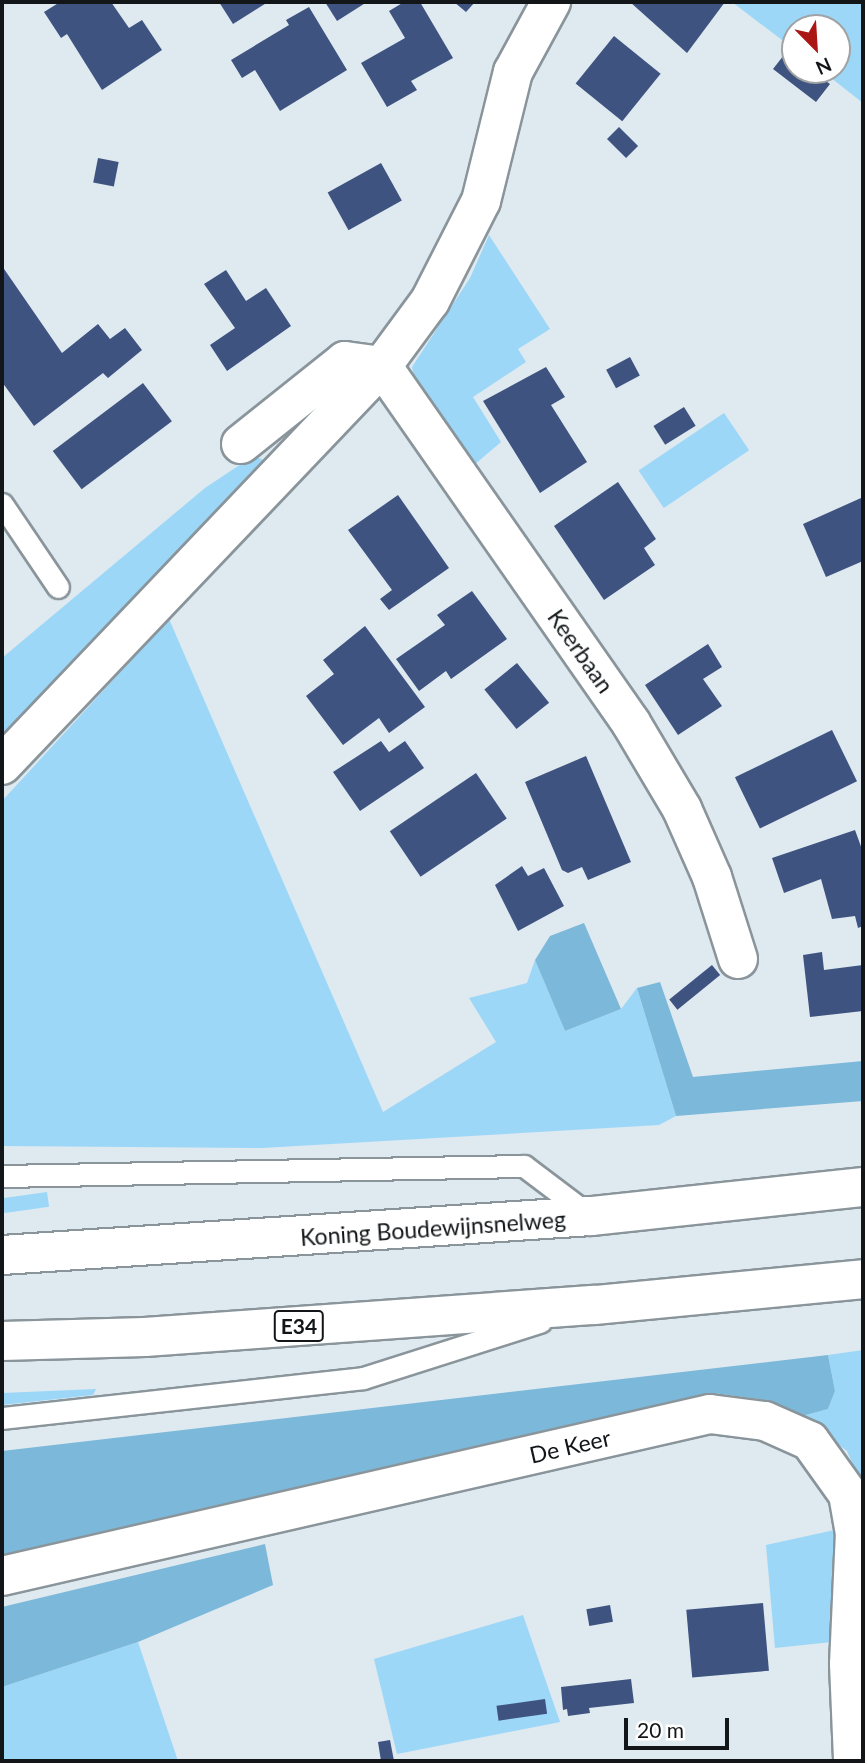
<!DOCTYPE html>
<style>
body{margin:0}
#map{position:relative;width:865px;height:1763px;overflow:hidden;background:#dee9f0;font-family:Lato,sans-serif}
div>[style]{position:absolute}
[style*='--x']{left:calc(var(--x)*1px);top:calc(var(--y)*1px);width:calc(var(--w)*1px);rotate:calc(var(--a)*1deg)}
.green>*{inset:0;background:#9cd7f8;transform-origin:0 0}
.forest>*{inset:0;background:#7bb8d9}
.building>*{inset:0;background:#3e5380;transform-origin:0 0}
.roads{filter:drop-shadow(2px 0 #8a959b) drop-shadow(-2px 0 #8a959b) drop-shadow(0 2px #8a959b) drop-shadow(0 -2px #8a959b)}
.lane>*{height:21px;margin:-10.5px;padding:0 10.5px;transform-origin:10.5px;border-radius:10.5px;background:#fff}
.street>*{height:38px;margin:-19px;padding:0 19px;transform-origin:19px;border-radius:19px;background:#fff}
.highway>*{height:38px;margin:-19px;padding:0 19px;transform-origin:19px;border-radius:19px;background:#fff}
span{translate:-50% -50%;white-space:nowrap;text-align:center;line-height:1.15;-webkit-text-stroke:7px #fff;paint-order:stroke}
.shield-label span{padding:2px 5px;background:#fff;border:2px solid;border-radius:5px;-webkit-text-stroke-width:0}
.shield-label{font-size:21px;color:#121618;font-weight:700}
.street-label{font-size:23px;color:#121618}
.frame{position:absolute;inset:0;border:4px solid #121618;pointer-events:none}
.north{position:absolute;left:781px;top:14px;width:70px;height:70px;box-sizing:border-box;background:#fff;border:2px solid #a0a2a3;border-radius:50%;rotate:156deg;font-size:19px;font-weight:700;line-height:28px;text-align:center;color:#121618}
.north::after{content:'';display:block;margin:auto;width:24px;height:32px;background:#aa1715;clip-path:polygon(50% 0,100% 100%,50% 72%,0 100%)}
.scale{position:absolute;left:624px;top:1718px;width:105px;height:32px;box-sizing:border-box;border:4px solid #121618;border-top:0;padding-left:9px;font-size:21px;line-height:24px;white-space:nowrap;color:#121618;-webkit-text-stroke:5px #fff;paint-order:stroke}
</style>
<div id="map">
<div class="green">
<i style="clip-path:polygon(732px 2px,863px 2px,863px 103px,821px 70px,837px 70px,837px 28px,795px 28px,795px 50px)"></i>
<i style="clip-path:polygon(489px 235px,550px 329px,518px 349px,526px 362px,473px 397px,501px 442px,474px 465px,416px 385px,412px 367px,470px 278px)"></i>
<i style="left:724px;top:413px;width:45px;height:103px;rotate:56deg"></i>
<i style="clip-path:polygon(253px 456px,264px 460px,2px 737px,2px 658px,205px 488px)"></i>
<i style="clip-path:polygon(169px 619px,383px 1112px,496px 1042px,469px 998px,527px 983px,535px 960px,565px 1031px,621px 1009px,637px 988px,676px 1116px,659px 1125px,262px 1148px,2px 1146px,2px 801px)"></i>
<i style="left:47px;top:1192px;width:15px;height:45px;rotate:82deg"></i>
<i style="clip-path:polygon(863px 1350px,863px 1489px,847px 1451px,802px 1416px,828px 1409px,835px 1391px,828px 1355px)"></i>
<i style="clip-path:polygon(96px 1389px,93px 1395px,2px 1405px,2px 1393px)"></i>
<i style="clip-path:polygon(839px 1529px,832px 1642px,775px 1648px,766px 1545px)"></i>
<i style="clip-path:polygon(523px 1615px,560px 1722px,397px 1754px,374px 1659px)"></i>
<i style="clip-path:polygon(138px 1642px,178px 1761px,2px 1761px,2px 1687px)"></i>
</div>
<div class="forest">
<i style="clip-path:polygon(584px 923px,621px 1009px,565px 1031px,535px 960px,550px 936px)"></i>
<i style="clip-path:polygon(660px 982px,693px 1077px,863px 1061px,863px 1101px,676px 1116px,637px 988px)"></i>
<i style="clip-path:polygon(828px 1355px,835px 1391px,828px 1409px,802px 1416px,765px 1400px,713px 1393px,2px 1558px,2px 1451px)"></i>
<i style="clip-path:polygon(265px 1544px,273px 1585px,138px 1642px,2px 1687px,2px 1607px)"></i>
</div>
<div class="building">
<i style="clip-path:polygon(60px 2px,111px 2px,129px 28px,142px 20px,162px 50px,102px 90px,67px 34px,61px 38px,44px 12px)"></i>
<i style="clip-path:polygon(219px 2px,268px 2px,233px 24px)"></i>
<i style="clip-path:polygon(325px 2px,367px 2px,337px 21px)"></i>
<i style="clip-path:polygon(404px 2px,420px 2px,453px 58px,411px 81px,417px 90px,387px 107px,361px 63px,405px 38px,389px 11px)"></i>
<i style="clip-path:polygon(454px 2px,475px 2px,466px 12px)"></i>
<i style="clip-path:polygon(630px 2px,725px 2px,687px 53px)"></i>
<i style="clip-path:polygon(309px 7px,347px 70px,280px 111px,255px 70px,242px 78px,231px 60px,289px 25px,286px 20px)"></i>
<i style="left:614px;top:36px;width:60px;height:61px;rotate:39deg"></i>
<i style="clip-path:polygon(787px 51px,795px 57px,795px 70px,811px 70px,830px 84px,816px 102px,773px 69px)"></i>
<i style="left:619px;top:127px;width:27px;height:17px;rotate:45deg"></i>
<i style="left:98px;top:158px;width:21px;height:25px;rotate:11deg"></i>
<i style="left:381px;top:163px;width:43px;height:61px;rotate:61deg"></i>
<i style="clip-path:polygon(2px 266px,62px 353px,98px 324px,110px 339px,125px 328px,142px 350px,108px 378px,103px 373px,34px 426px,2px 382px)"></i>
<i style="clip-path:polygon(226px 270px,246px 301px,266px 288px,291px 326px,227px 371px,210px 345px,235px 328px,204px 284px)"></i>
<i style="left:630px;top:357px;width:21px;height:27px;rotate:62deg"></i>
<i style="clip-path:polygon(546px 367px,565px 397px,551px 405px,587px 462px,540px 493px,483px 401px)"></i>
<i style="left:143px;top:383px;width:48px;height:113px;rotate:53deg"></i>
<i style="left:684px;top:407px;width:22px;height:36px;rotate:58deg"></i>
<i style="clip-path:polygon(618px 482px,656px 539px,644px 548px,655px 565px,604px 600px,554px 526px)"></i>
<i style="clip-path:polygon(398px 495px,449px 568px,389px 610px,380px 599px,392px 590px,348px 530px)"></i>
<i style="clip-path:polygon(861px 498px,863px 561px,826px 577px,803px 524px)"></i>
<i style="clip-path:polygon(472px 591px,507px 639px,451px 679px,446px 671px,419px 691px,396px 659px,445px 625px,437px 615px)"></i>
<i style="clip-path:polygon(365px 626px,425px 707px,389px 733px,379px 718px,343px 745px,306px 696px,334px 674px,323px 660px)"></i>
<i style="clip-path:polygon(708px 644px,722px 667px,703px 679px,722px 706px,678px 735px,645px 685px)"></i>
<i style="left:517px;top:663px;width:51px;height:42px;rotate:51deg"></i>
<i style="left:832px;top:730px;width:57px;height:108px;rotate:64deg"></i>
<i style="clip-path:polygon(381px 741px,389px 752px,405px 741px,424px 768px,360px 811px,333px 772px)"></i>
<i style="clip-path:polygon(586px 756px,631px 862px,588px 880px,582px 867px,568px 873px,562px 870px,525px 782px)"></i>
<i style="left:476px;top:773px;width:55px;height:104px;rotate:56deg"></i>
<i style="clip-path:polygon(855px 830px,863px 852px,863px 926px,858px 928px,855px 916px,832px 919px,821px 879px,784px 893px,772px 858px)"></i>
<i style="clip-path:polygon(522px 866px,528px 876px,544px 868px,564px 906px,518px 931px,495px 885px)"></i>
<i style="clip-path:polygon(822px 952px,824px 970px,863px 965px,863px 1011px,810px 1017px,803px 955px)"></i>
<i style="left:712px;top:965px;width:13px;height:55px;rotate:51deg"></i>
<i style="left:763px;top:1603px;width:68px;height:77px;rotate:85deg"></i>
<i style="left:610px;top:1605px;width:17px;height:24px;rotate:80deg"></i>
<i style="clip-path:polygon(631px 1679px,634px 1703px,589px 1708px,590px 1713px,568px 1716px,567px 1709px,563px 1710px,561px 1687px)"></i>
<i style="left:545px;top:1699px;width:15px;height:49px;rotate:82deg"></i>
<i style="clip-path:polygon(390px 1740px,394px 1761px,381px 1761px,378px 1742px)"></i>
</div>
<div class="roads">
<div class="lane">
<i style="--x:2;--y:504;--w:100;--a:56"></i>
<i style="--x:2;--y:1176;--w:522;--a:-1.1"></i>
<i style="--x:524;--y:1166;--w:81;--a:37"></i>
<i style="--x:2;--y:1418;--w:363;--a:-6.3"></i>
<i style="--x:363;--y:1378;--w:186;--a:-17.6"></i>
</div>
<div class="street">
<i style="--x:382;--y:366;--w:435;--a:55.1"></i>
<i style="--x:631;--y:723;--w:100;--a:59.3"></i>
<i style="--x:682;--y:809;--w:74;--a:66.2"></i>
<i style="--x:712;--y:877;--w:86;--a:72.4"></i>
<i style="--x:241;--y:444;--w:133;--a:-38.6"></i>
<i style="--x:345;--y:361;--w:37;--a:8"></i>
<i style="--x:2;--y:765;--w:551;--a:-46.4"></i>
<i style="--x:382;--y:366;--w:81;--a:-53.6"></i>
<i style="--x:430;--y:301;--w:112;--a:-63"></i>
<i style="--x:481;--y:201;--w:133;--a:-76.1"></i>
<i style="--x:513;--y:72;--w:80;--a:-61.5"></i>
<i style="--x:2;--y:1576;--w:726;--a:-12.89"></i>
<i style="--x:710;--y:1414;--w:55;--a:7.3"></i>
<i style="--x:765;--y:1421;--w:49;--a:24"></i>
<i style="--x:810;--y:1441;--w:65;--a:54.4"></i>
<i style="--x:848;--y:1494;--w:39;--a:80"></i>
<i style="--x:855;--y:1532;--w:132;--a:92.6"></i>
<i style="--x:849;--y:1664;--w:97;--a:87.6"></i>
</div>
<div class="highway">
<i style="--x:2;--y:1255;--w:590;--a:-3.79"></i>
<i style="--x:591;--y:1216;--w:274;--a:-6.1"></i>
<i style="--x:2;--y:1341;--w:143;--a:-1.6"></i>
<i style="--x:145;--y:1337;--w:451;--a:-4.1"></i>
<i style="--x:595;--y:1305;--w:269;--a:-5.5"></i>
</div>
</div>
<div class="shield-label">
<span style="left:299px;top:1326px">E34</span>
</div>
<div class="street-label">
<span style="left:581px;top:651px;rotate:55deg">Keerbaan</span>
<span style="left:433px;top:1228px;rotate:-4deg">Koning Boudewijnsnelweg</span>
<span style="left:570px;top:1446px;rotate:-13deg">De Keer</span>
</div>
<div class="frame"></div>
<div class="north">N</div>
<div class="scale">20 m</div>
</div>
